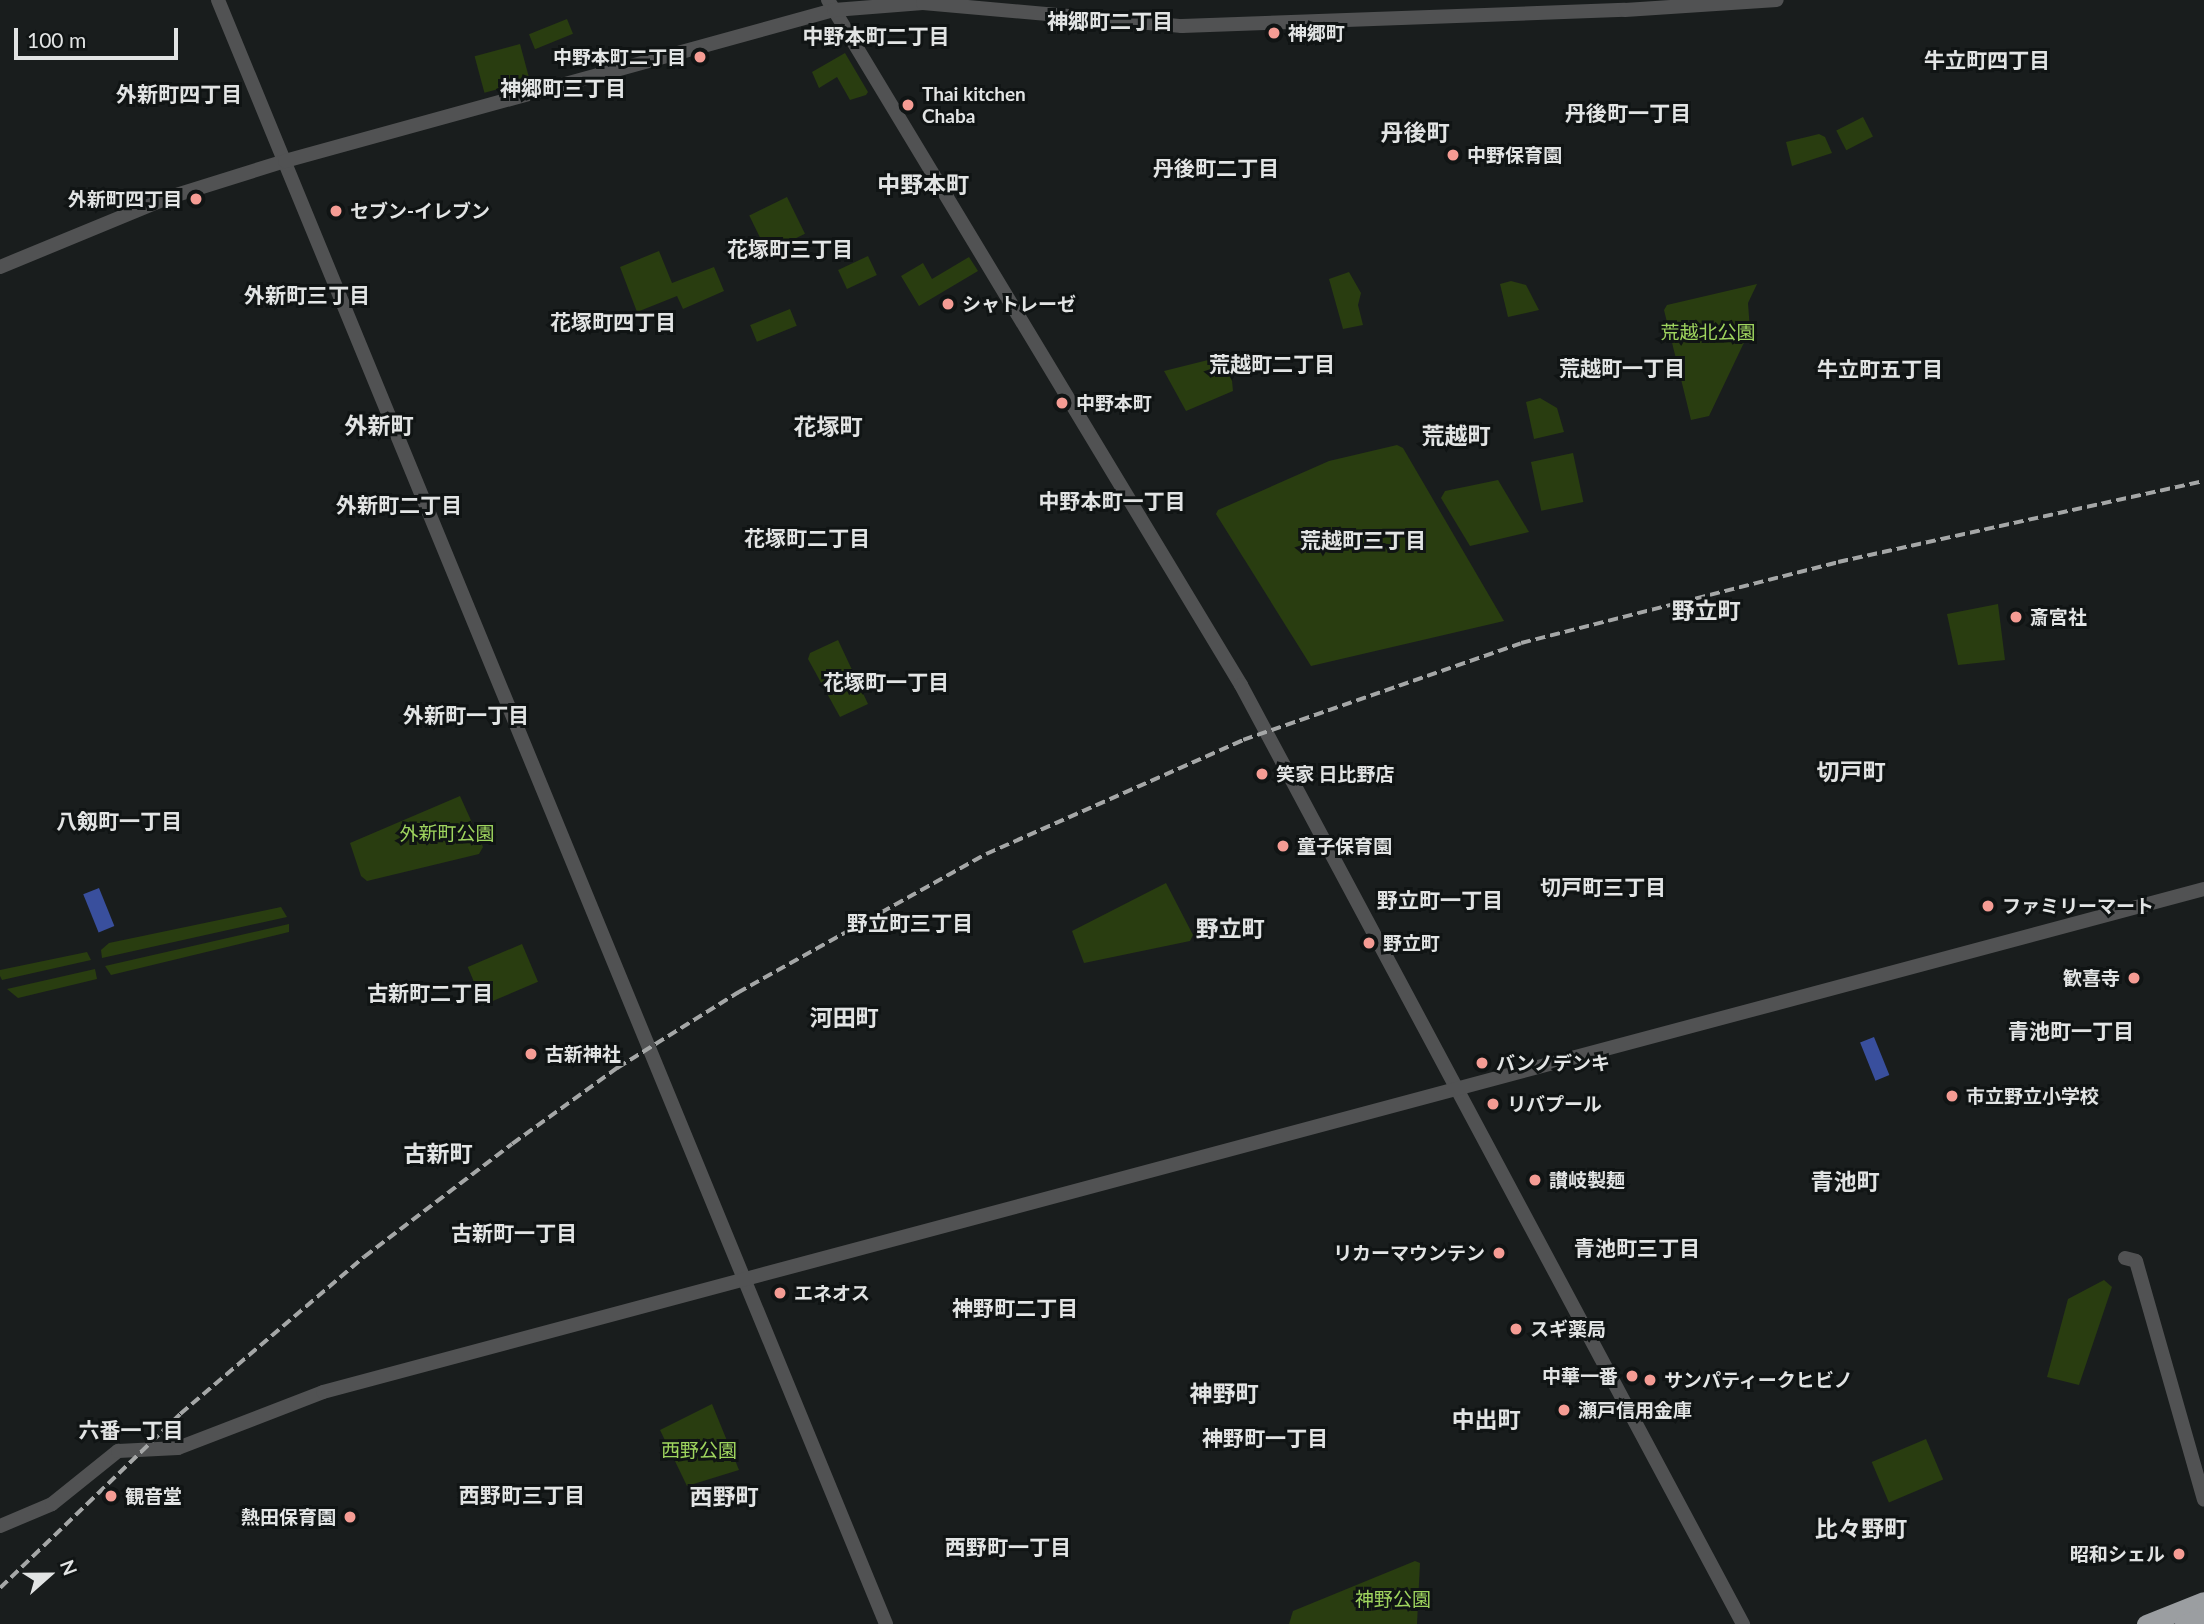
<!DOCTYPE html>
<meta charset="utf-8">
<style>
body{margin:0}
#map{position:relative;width:2204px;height:1624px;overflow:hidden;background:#191d1d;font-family:Lato,"Noto Sans JP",sans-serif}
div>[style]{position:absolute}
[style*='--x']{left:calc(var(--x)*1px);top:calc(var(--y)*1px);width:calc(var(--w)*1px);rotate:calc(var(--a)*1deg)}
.green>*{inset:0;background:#293d10;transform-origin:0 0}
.water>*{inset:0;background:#394f9d;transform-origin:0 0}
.tertiary>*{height:14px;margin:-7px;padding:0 7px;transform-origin:7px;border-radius:7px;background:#515253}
.motorway>*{height:19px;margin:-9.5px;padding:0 9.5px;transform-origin:9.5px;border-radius:9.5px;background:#9b9ea1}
.rail>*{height:3.5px;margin-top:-1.75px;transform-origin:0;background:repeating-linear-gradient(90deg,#a5a7a7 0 10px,transparent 0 15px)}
.dots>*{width:19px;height:19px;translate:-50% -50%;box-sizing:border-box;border:4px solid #101414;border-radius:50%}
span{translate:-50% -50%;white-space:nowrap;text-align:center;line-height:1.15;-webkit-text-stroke:6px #101414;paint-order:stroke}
.poi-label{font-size:19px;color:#e2e4e4;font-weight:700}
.left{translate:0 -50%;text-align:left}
.right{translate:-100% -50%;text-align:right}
.park-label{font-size:19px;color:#9fd55e}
.neighbourhood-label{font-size:21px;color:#e2e4e4;font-weight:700}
.quarter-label{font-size:23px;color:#e2e4e4;font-weight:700}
.north{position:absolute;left:14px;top:1540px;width:70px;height:70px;-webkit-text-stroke:5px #101414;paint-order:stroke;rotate:69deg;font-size:19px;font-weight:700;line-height:28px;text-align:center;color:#e2e4e4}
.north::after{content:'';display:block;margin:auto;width:24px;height:32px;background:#e2e4e4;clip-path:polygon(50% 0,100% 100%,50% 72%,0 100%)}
.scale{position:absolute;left:14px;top:28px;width:164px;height:32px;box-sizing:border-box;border:4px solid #e2e4e4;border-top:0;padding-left:9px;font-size:21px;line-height:24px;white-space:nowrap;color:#e2e4e4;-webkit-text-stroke:5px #101414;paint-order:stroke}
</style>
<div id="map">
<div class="green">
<i style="left:567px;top:19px;width:16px;height:41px;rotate:68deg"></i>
<i style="left:520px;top:44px;width:38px;height:47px;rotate:75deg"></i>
<i style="clip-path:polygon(845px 53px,868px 92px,866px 95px,850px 100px,837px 77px,819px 88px,812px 72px)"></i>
<i style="left:1863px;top:117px;width:22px;height:30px;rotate:63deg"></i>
<i style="clip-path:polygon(1819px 134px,1825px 137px,1832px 153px,1792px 166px,1786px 142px)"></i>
<i style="left:787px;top:197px;width:41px;height:42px;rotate:64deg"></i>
<i style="clip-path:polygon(659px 251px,672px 283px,714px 267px,724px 291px,683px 309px,677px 296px,637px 312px,620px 267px)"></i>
<i style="left:868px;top:256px;width:21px;height:33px;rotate:65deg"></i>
<i style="clip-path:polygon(969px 257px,978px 271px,919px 306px,901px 276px,923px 263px,932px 279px)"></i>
<i style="clip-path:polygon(1349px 272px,1361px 293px,1358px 305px,1363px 325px,1343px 329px,1329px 279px)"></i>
<i style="clip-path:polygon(1511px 281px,1526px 285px,1539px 310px,1508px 317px,1500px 284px)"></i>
<i style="clip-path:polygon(1757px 284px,1748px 303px,1750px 330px,1709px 416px,1691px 420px,1664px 310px,1667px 305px)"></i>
<i style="left:790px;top:309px;width:18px;height:43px;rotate:68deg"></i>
<i style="clip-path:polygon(1224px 356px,1230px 360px,1233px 391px,1186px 411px,1164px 371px)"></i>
<i style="clip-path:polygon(1540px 398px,1557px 408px,1564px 432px,1534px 439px,1526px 402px)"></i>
<i style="clip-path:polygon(1397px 445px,1403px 448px,1504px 621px,1311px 666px,1216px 514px,1218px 510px,1329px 461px)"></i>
<i style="left:1573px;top:453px;width:50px;height:43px;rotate:78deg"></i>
<i style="clip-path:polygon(1498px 480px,1529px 532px,1470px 546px,1441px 498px,1445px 491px)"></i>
<i style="clip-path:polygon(1998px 604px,2005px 660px,1958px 665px,1947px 614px)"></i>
<i style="clip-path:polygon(838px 640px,868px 704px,840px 717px,808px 659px,810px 653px)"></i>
<i style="clip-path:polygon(460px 796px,483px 847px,479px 854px,367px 881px,361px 876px,350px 843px)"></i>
<i style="clip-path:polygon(1166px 883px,1193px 935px,1190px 941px,1084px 963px,1072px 931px)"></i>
<i style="clip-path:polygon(281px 907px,287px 917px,102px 958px,101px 950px,109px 943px)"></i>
<i style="clip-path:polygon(289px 924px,289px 932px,111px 975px,105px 966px)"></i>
<i style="left:522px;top:944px;width:41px;height:59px;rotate:67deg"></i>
<i style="clip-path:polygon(87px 952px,91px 960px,2px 980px,0 976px,0 970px)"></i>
<i style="clip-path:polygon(95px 969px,97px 979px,18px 998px,7px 989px)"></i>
<i style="clip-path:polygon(2104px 1280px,2112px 1287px,2079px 1385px,2047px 1377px,2068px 1299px)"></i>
<i style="clip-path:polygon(712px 1404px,739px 1470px,687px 1486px,660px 1430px)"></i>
<i style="left:1926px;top:1439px;width:44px;height:59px;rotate:67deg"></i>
<i style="clip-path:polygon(1415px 1561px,1420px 1563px,1417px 1624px,1289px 1624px,1293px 1611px)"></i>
</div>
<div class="water">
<i style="left:99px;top:888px;width:41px;height:17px;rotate:68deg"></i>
<i style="left:1874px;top:1037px;width:41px;height:15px;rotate:68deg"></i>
</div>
<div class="tertiary">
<i style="--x:218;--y:0;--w:1756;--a:67.64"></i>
<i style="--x:828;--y:0;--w:800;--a:58.91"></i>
<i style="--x:1241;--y:685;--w:1065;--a:61.87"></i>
<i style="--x:0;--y:267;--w:184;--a:-22.4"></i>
<i style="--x:170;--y:197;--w:121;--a:-17.4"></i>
<i style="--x:285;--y:161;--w:569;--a:-15.38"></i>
<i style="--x:834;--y:10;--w:89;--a:-4.5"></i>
<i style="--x:923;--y:3;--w:260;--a:5.1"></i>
<i style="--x:1182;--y:26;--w:443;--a:-2.1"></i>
<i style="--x:1625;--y:10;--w:152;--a:-3.8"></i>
<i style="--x:2125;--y:1258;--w:11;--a:15"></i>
<i style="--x:2136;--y:1261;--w:248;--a:74.1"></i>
<i style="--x:0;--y:1526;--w:56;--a:-22.9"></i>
<i style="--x:52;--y:1504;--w:85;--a:-38.8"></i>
<i style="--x:118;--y:1451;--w:60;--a:-2.9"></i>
<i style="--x:178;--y:1448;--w:155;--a:-21.1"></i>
<i style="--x:323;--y:1392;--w:1947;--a:-14.97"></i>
</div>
<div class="motorway">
<i style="--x:2146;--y:1624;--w:62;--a:-21.6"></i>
<i style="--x:2184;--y:1624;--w:22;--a:-22"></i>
</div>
<div class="rail">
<i style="--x:0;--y:1588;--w:250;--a:-44"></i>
<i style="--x:180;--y:1414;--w:242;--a:-40.5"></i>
<i style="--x:364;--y:1257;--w:186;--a:-37.4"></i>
<i style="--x:512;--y:1144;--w:130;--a:-35.9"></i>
<i style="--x:617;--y:1068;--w:142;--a:-32"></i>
<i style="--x:737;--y:993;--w:285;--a:-29.2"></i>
<i style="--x:986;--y:854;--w:281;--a:-23.9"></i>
<i style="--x:1243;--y:740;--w:294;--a:-19.2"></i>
<i style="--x:1521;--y:643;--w:327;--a:-14.3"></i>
<i style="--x:1838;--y:562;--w:375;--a:-12.5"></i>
</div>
<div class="dots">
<i style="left:1274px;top:33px;background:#f59c94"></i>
<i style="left:700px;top:57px;background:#f59c94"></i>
<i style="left:908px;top:105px;background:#f59c94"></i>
<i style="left:1453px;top:155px;background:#f59c94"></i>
<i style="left:196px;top:199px;background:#f59c94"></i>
<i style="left:336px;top:211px;background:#f59c94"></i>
<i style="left:948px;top:304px;background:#f59c94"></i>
<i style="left:1062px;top:403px;background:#f59c94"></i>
<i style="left:2016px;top:617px;background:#f59c94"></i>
<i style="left:1262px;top:774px;background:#f59c94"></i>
<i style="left:1283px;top:846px;background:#f59c94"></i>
<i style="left:1988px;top:906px;background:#f59c94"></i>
<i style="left:1369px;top:943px;background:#f59c94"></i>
<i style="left:2134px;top:978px;background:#f59c94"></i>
<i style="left:531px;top:1054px;background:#f59c94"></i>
<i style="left:1482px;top:1063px;background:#f59c94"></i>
<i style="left:1952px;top:1096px;background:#f59c94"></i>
<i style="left:1493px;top:1104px;background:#f59c94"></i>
<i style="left:1535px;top:1180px;background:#f59c94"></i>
<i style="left:1499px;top:1253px;background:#f59c94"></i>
<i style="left:780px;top:1293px;background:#f59c94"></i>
<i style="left:1516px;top:1329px;background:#f59c94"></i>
<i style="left:1632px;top:1376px;background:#f59c94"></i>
<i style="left:1650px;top:1380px;background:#f59c94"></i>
<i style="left:1564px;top:1410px;background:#f59c94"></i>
<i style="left:111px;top:1496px;background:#f59c94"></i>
<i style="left:350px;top:1517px;background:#f59c94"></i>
<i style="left:2179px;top:1554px;background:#f59c94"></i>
</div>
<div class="poi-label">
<span class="left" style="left:1288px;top:33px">神郷町</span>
<span class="right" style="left:686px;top:57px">中野本町二丁目</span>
<span class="left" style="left:922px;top:105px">Thai kitchen<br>Chaba</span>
<span class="left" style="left:1467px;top:155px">中野保育園</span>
<span class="right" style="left:182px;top:199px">外新町四丁目</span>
<span class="left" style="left:350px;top:211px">セブン-イレブン</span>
<span class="left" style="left:962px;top:304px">シャトレーゼ</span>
<span class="left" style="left:1076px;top:403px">中野本町</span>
<span class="left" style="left:2030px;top:617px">斎宮社</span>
<span class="left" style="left:1276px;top:774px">笑家 日比野店</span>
<span class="left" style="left:1297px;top:846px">童子保育園</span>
<span class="left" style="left:2002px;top:906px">ファミリーマート</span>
<span class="left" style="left:1383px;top:943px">野立町</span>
<span class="right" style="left:2120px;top:978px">歓喜寺</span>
<span class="left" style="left:545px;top:1054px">古新神社</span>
<span class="left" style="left:1496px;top:1063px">バンノデンキ</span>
<span class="left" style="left:1966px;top:1096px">市立野立小学校</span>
<span class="left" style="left:1507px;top:1104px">リバプール</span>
<span class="left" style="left:1549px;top:1180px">讃岐製麺</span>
<span class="right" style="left:1485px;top:1253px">リカーマウンテン</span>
<span class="left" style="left:794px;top:1293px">エネオス</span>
<span class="left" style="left:1530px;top:1329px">スギ薬局</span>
<span class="right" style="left:1618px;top:1376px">中華一番</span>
<span class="left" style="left:1664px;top:1380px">サンパティークヒビノ</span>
<span class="left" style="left:1578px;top:1410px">瀬戸信用金庫</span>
<span class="left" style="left:125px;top:1496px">観音堂</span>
<span class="right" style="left:336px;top:1517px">熱田保育園</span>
<span class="right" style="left:2165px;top:1554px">昭和シェル</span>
</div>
<div class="park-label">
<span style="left:1708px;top:332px">荒越北公園</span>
<span style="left:447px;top:833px">外新町公園</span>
<span style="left:699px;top:1450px">西野公園</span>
<span style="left:1393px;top:1599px">神野公園</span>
</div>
<div class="neighbourhood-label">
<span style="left:1110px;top:21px">神郷町二丁目</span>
<span style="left:876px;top:36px">中野本町二丁目</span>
<span style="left:1987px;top:60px">牛立町四丁目</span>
<span style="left:563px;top:88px">神郷町三丁目</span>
<span style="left:179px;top:94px">外新町四丁目</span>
<span style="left:1628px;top:113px">丹後町一丁目</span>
<span style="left:1216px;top:168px">丹後町二丁目</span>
<span style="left:790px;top:249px">花塚町三丁目</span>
<span style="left:307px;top:295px">外新町三丁目</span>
<span style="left:613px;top:322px">花塚町四丁目</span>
<span style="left:1272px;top:364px">荒越町二丁目</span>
<span style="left:1622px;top:368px">荒越町一丁目</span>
<span style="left:1880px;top:369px">牛立町五丁目</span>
<span style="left:1112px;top:501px">中野本町一丁目</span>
<span style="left:399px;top:505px">外新町二丁目</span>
<span style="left:807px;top:538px">花塚町二丁目</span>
<span style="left:1363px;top:540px">荒越町三丁目</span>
<span style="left:886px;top:682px">花塚町一丁目</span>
<span style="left:466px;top:715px">外新町一丁目</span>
<span style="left:119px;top:821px">八剱町一丁目</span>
<span style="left:1603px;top:887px">切戸町三丁目</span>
<span style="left:1440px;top:900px">野立町一丁目</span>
<span style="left:910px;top:923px">野立町三丁目</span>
<span style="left:430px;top:993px">古新町二丁目</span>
<span style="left:2071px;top:1031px">青池町一丁目</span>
<span style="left:514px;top:1233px">古新町一丁目</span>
<span style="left:1637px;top:1248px">青池町三丁目</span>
<span style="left:1015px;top:1308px">神野町二丁目</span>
<span style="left:131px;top:1430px">六番一丁目</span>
<span style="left:1265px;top:1438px">神野町一丁目</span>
<span style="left:522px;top:1495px">西野町三丁目</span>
<span style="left:1008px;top:1547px">西野町一丁目</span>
</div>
<div class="quarter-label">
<span style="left:1415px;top:132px">丹後町</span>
<span style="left:923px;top:184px">中野本町</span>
<span style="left:379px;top:425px">外新町</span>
<span style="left:828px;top:426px">花塚町</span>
<span style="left:1456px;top:435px">荒越町</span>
<span style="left:1706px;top:610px">野立町</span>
<span style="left:1851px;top:771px">切戸町</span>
<span style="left:1230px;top:928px">野立町</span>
<span style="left:844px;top:1017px">河田町</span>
<span style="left:438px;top:1153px">古新町</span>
<span style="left:1845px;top:1181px">青池町</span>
<span style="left:1224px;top:1393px">神野町</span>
<span style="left:1486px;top:1419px">中出町</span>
<span style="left:724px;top:1496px">西野町</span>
<span style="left:1861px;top:1528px">比々野町</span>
</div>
<div class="north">N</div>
<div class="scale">100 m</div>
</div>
